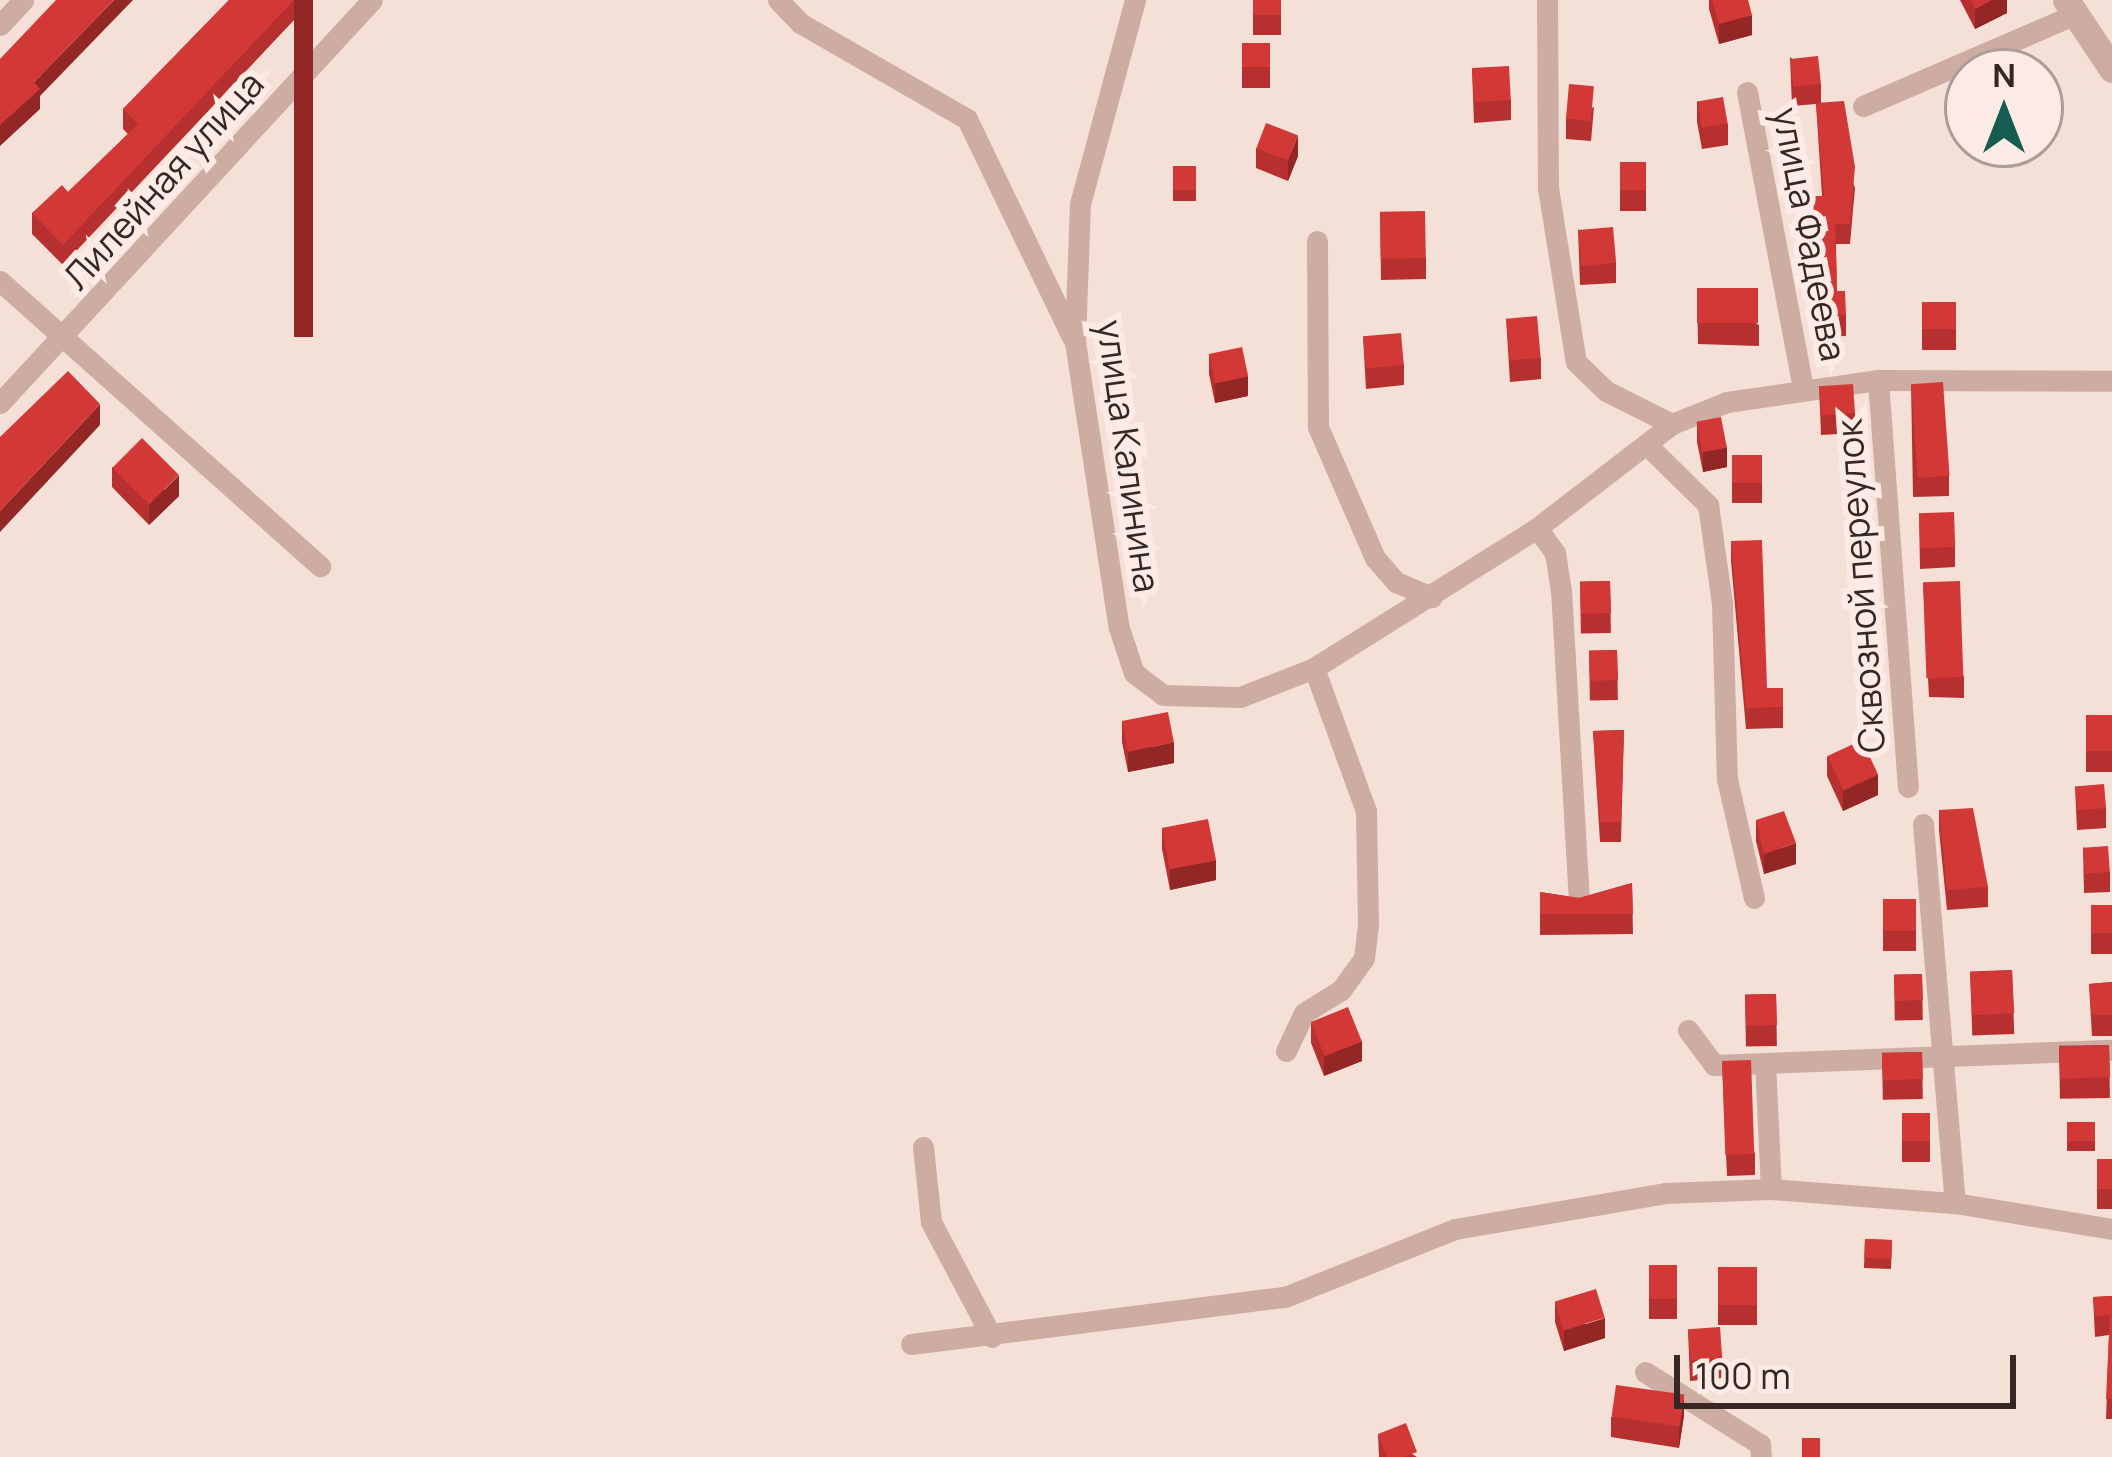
<!DOCTYPE html>
<meta charset="utf-8">
<style>
body{margin:0}
#map{position:relative;width:2112px;height:1457px;overflow:hidden;background:#f4e0d7;font-family:Manrope,sans-serif}
div>[style]{position:absolute}
[style*='--x']{left:calc(var(--x)*1px);top:calc(var(--y)*1px);width:calc(var(--w)*1px);rotate:calc(var(--a)*1deg)}
.minor>*{height:21px;margin:-10.5px;padding:0 10.5px;transform-origin:10.5px;border-radius:10.5px;background:#cdaca2}
.tertiary>*{height:27px;margin:-13.5px;padding:0 13.5px;transform-origin:13.5px;border-radius:13.5px;background:#cdaca2}
.wall>*{inset:0;background:#b5302e;transform-origin:0 0}
.shaded-wall>*{inset:0;background:#932726;transform-origin:0 0}
.building>*{inset:0;background:#d23836;transform-origin:0 0}
span{translate:-50% -50%;white-space:nowrap;text-align:center;line-height:1.15;-webkit-text-stroke:12px #fbebe4;paint-order:stroke}
.street-label{font-size:36px;color:#362725}
.north{position:absolute;left:1944px;top:48px;width:120px;height:120px;box-sizing:border-box;background:#fbebe4;border:3px solid #ac9d98;border-radius:50%;rotate:0deg;font-size:33px;font-weight:700;line-height:48px;text-align:center;color:#362725}
.north::after{content:'';display:block;margin:auto;width:42px;height:54px;background:#175c50;clip-path:polygon(50% 0,100% 100%,50% 72%,0 100%)}
.scale{position:absolute;left:1674px;top:1355px;width:342px;height:54px;box-sizing:border-box;border:6px solid #362725;border-top:0;padding-left:15px;font-size:36px;line-height:42px;white-space:nowrap;color:#362725;-webkit-text-stroke:9px #fbebe4;paint-order:stroke}
</style>
<div id="map">
<div class="minor">
<i style="--x:778;--y:0;--w:32;--a:46"></i>
<i style="--x:800;--y:23;--w:193;--a:29.9"></i>
<i style="--x:967;--y:119;--w:242;--a:64.3"></i>
<i style="--x:1135;--y:0;--w:211;--a:105.1"></i>
<i style="--x:1080;--y:204;--w:138;--a:92.1"></i>
<i style="--x:1075;--y:342;--w:289;--a:81.3"></i>
<i style="--x:1119;--y:628;--w:47;--a:71.6"></i>
<i style="--x:1134;--y:673;--w:36;--a:37"></i>
<i style="--x:1163;--y:695;--w:77;--a:1.5"></i>
<i style="--x:1240;--y:697;--w:79;--a:-21.4"></i>
<i style="--x:1314;--y:668;--w:263;--a:-32.1"></i>
<i style="--x:1537;--y:528;--w:170;--a:-37.6"></i>
<i style="--x:1672;--y:424;--w:59;--a:-21.8"></i>
<i style="--x:1727;--y:402;--w:153;--a:-8.3"></i>
<i style="--x:1878;--y:380;--w:234;--a:0.2"></i>
<i style="--x:1547;--y:0;--w:188;--a:89.7"></i>
<i style="--x:1548;--y:188;--w:176;--a:80.9"></i>
<i style="--x:1576;--y:362;--w:42;--a:44"></i>
<i style="--x:1606;--y:391;--w:74;--a:26.6"></i>
<i style="--x:0;--y:25;--w:34;--a:-47"></i>
<i style="--x:1747;--y:92;--w:302;--a:79.3"></i>
<i style="--x:1863;--y:106;--w:232;--a:-23.4"></i>
<i style="--x:1317;--y:241;--w:186;--a:89.7"></i>
<i style="--x:1318;--y:427;--w:143;--a:66.5"></i>
<i style="--x:1375;--y:558;--w:32;--a:49"></i>
<i style="--x:1396;--y:582;--w:39;--a:23"></i>
<i style="--x:0;--y:281;--w:429;--a:41.7"></i>
<i style="--x:1878;--y:380;--w:408;--a:85.8"></i>
<i style="--x:0;--y:403;--w:548;--a:-47.29"></i>
<i style="--x:1647;--y:445;--w:86;--a:44.5"></i>
<i style="--x:1708;--y:505;--w:99;--a:81.9"></i>
<i style="--x:1722;--y:603;--w:176;--a:88.4"></i>
<i style="--x:1727;--y:779;--w:122;--a:77.2"></i>
<i style="--x:1537;--y:528;--w:31;--a:54"></i>
<i style="--x:1555;--y:553;--w:37;--a:81"></i>
<i style="--x:1561;--y:590;--w:315;--a:86.7"></i>
<i style="--x:1923;--y:824;--w:380;--a:85.2"></i>
<i style="--x:1688;--y:1030;--w:44;--a:53.4"></i>
<i style="--x:1714;--y:1065;--w:398;--a:-2.2"></i>
<i style="--x:1286;--y:1051;--w:42;--a:-64.7"></i>
<i style="--x:1304;--y:1013;--w:44;--a:-31.9"></i>
<i style="--x:1341;--y:990;--w:39;--a:-54"></i>
<i style="--x:1364;--y:958;--w:32;--a:-83"></i>
<i style="--x:1368;--y:926;--w:115;--a:-91"></i>
<i style="--x:1366;--y:811;--w:152;--a:-110"></i>
<i style="--x:1765;--y:1063;--w:126;--a:87.3"></i>
<i style="--x:923;--y:1147;--w:75;--a:83.9"></i>
<i style="--x:931;--y:1222;--w:130;--a:62.1"></i>
<i style="--x:911;--y:1344;--w:377;--a:-7.2"></i>
<i style="--x:1285;--y:1297;--w:183;--a:-21.8"></i>
<i style="--x:1455;--y:1229;--w:213;--a:-9.7"></i>
<i style="--x:1665;--y:1193;--w:106;--a:-2.2"></i>
<i style="--x:1771;--y:1189;--w:185;--a:4.4"></i>
<i style="--x:1955;--y:1203;--w:159;--a:9.4"></i>
<i style="--x:1645;--y:1372;--w:136;--a:32.1"></i>
<i style="--x:1760;--y:1444;--w:13;--a:86"></i>
</div>
<div class="tertiary">
<i style="--x:2066;--y:0;--w:83;--a:56.3"></i>
</div>
<div class="wall">
<i style="clip-path:polygon(229px 0,313px 0,63px 265px,32px 234px,32px 213px,68px 192px,128px 134px,123px 129px,123px 109px)"></i>
<i style="left:1253px;top:0;width:28px;height:35px"></i>
<i style="clip-path:polygon(1709px 0,1748px 0,1752px 35px,1719px 44px,1709px 9px)"></i>
<i style="clip-path:polygon(1960px 0,2007px 0,2007px 13px,1975px 29px)"></i>
<i style="left:1242px;top:43px;width:28px;height:45px"></i>
<i style="clip-path:polygon(1790px 57px,1821px 84px,1821px 103px,1855px 188px,1850px 244px,1836px 244px,1837px 291px,1846px 315px,1846px 336px,1818px 337px,1813px 217px,1822px 196px,1816px 104px,1792px 106px)"></i>
<i style="clip-path:polygon(1472px 69px,1511px 100px,1511px 120px,1474px 123px)"></i>
<i style="clip-path:polygon(1697px 101px,1728px 124px,1728px 145px,1702px 149px,1697px 122px)"></i>
<i style="clip-path:polygon(1594px 107px,1591px 141px,1566px 139px,1566px 119px)"></i>
<i style="clip-path:polygon(1256px 148px,1298px 156px,1288px 181px,1256px 168px)"></i>
<i style="left:1620px;top:162px;width:26px;height:49px"></i>
<i style="left:1173px;top:166px;width:23px;height:35px"></i>
<i style="clip-path:polygon(1380px 212px,1426px 258px,1426px 279px,1381px 280px)"></i>
<i style="clip-path:polygon(1578px 229px,1616px 263px,1616px 283px,1580px 285px)"></i>
<i style="clip-path:polygon(1697px 288px,1759px 325px,1759px 346px,1698px 344px)"></i>
<i style="left:1922px;top:302px;width:34px;height:48px"></i>
<i style="clip-path:polygon(1506px 318px,1541px 358px,1541px 379px,1510px 382px)"></i>
<i style="clip-path:polygon(1363px 336px,1404px 365px,1404px 385px,1366px 389px)"></i>
<i style="clip-path:polygon(1209px 354px,1248px 396px,1215px 403px,1209px 374px)"></i>
<i style="clip-path:polygon(1911px 383px,1949px 476px,1949px 496px,1913px 497px)"></i>
<i style="clip-path:polygon(1819px 386px,1855px 413px,1855px 433px,1821px 435px)"></i>
<i style="clip-path:polygon(1697px 422px,1727px 467px,1703px 472px,1697px 442px)"></i>
<i style="left:1732px;top:455px;width:30px;height:48px"></i>
<i style="clip-path:polygon(112px 467px,179px 496px,149px 525px,112px 487px)"></i>
<i style="clip-path:polygon(1919px 513px,1955px 547px,1955px 567px,1920px 569px)"></i>
<i style="clip-path:polygon(1731px 541px,1767px 688px,1783px 688px,1783px 728px,1746px 729px,1731px 561px)"></i>
<i style="left:1610px;top:581px;width:52px;height:30px;rotate:89deg"></i>
<i style="clip-path:polygon(1923px 583px,1964px 677px,1964px 698px,1929px 697px)"></i>
<i style="left:1617px;top:650px;width:50px;height:28px;rotate:89deg"></i>
<i style="left:2112px;top:715px;width:57px;height:26px;rotate:90deg"></i>
<i style="clip-path:polygon(1122px 722px,1174px 763px,1128px 772px,1122px 742px)"></i>
<i style="clip-path:polygon(1624px 730px,1621px 842px,1600px 842px,1593px 731px)"></i>
<i style="clip-path:polygon(1827px 756px,1878px 795px,1843px 811px,1827px 776px)"></i>
<i style="clip-path:polygon(2075px 786px,2106px 808px,2106px 828px,2077px 830px)"></i>
<i style="clip-path:polygon(1939px 810px,1988px 887px,1988px 907px,1947px 910px,1939px 830px)"></i>
<i style="clip-path:polygon(1756px 820px,1796px 864px,1764px 874px,1756px 841px)"></i>
<i style="clip-path:polygon(1162px 829px,1216px 880px,1170px 890px,1162px 849px)"></i>
<i style="clip-path:polygon(2083px 847px,2110px 872px,2110px 892px,2084px 893px)"></i>
<i style="clip-path:polygon(1632px 883px,1633px 934px,1540px 935px,1540px 892px,1579px 898px)"></i>
<i style="left:1916px;top:899px;width:52px;height:33px;rotate:90deg"></i>
<i style="left:2091px;top:905px;width:21px;height:49px"></i>
<i style="left:2012px;top:970px;width:64px;height:42px;rotate:88deg"></i>
<i style="left:1922px;top:974px;width:46px;height:28px;rotate:89deg"></i>
<i style="clip-path:polygon(2112px 982px,2112px 1036px,2092px 1036px,2089px 984px)"></i>
<i style="left:1776px;top:994px;width:52px;height:31px;rotate:89deg"></i>
<i style="clip-path:polygon(1311px 1023px,1362px 1061px,1324px 1076px,1311px 1043px)"></i>
<i style="left:2109px;top:1045px;width:53px;height:50px;rotate:89deg"></i>
<i style="left:1922px;top:1052px;width:47px;height:40px;rotate:89deg"></i>
<i style="clip-path:polygon(1722px 1061px,1755px 1154px,1755px 1175px,1727px 1176px)"></i>
<i style="left:1902px;top:1113px;width:28px;height:49px"></i>
<i style="left:2067px;top:1122px;width:28px;height:29px"></i>
<i style="left:2097px;top:1159px;width:15px;height:50px"></i>
<i style="left:1865px;top:1239px;width:27px;height:29px;rotate:2deg"></i>
<i style="left:1649px;top:1265px;width:28px;height:54px"></i>
<i style="left:1718px;top:1267px;width:39px;height:58px"></i>
<i style="clip-path:polygon(2112px 1296px,2112px 1419px,2106px 1419px,2109px 1335px,2095px 1337px,2093px 1297px)"></i>
<i style="clip-path:polygon(1555px 1302px,1605px 1338px,1564px 1351px,1555px 1322px)"></i>
<i style="clip-path:polygon(1688px 1330px,1722px 1358px,1722px 1378px,1690px 1381px)"></i>
<i style="clip-path:polygon(1684px 1415px,1679px 1448px,1611px 1437px,1611px 1417px)"></i>
<i style="clip-path:polygon(1378px 1434px,1417px 1457px,1379px 1457px)"></i>
</div>
<div class="shaded-wall">
<i style="clip-path:polygon(114px 0,133px 0,40px 96px,40px 109px,0 146px,0 125px,34px 82px)"></i>
<i style="left:294px;top:0;width:19px;height:337px"></i>
<i style="clip-path:polygon(1992px 0,2007px 0,2007px 13px,1975px 29px,1975px 9px)"></i>
<i style="clip-path:polygon(1752px 15px,1752px 35px,1719px 44px,1719px 24px)"></i>
<i style="clip-path:polygon(1298px 135px,1298px 156px,1288px 181px,1288px 160px)"></i>
<i style="clip-path:polygon(1248px 376px,1248px 396px,1215px 403px,1215px 383px)"></i>
<i style="clip-path:polygon(100px 404px,100px 425px,0 532px,0 511px)"></i>
<i style="clip-path:polygon(1727px 447px,1727px 467px,1703px 472px,1703px 452px)"></i>
<i style="clip-path:polygon(179px 475px,179px 496px,149px 525px,149px 505px)"></i>
<i style="clip-path:polygon(1174px 742px,1174px 763px,1128px 772px,1128px 752px)"></i>
<i style="clip-path:polygon(1878px 774px,1878px 795px,1843px 811px,1843px 790px)"></i>
<i style="clip-path:polygon(1796px 843px,1796px 864px,1764px 874px,1764px 854px)"></i>
<i style="clip-path:polygon(1216px 860px,1216px 880px,1170px 890px,1170px 869px)"></i>
<i style="clip-path:polygon(1362px 1041px,1362px 1061px,1324px 1076px,1324px 1056px)"></i>
<i style="clip-path:polygon(1605px 1318px,1605px 1338px,1564px 1351px,1564px 1331px)"></i>
<i style="clip-path:polygon(1684px 1395px,1684px 1415px,1679px 1448px,1679px 1427px)"></i>
</div>
<div class="building">
<i style="clip-path:polygon(56px 0,114px 0,34px 82px,40px 89px,0 125px,0 59px)"></i>
<i style="clip-path:polygon(229px 0,294px 0,63px 245px,32px 213px,62px 185px,68px 192px,138px 124px,123px 109px)"></i>
<i style="left:1253px;top:0;width:28px;height:15px"></i>
<i style="clip-path:polygon(1712px 0,1748px 0,1752px 15px,1719px 24px)"></i>
<i style="clip-path:polygon(1971px 0,1992px 0,1975px 9px)"></i>
<i style="left:1242px;top:43px;width:28px;height:24px"></i>
<i style="left:1818px;top:56px;width:28px;height:28px;rotate:84deg"></i>
<i style="left:1509px;top:66px;width:34px;height:37px;rotate:87deg"></i>
<i style="left:1569px;top:84px;width:25px;height:35px;rotate:5deg"></i>
<i style="left:1723px;top:97px;width:27px;height:26px;rotate:80deg"></i>
<i style="clip-path:polygon(1844px 101px,1855px 167px,1850px 224px,1835px 224px,1837px 291px,1845px 291px,1846px 315px,1818px 316px,1813px 196px,1824px 196px,1816px 103px)"></i>
<i style="left:1266px;top:123px;width:34px;height:27px;rotate:21deg"></i>
<i style="left:1620px;top:162px;width:26px;height:28px"></i>
<i style="left:1173px;top:166px;width:23px;height:24px"></i>
<i style="left:1425px;top:211px;width:47px;height:45px;rotate:89deg"></i>
<i style="left:1613px;top:227px;width:36px;height:35px;rotate:85deg"></i>
<i style="left:1697px;top:288px;width:61px;height:35px"></i>
<i style="left:1922px;top:302px;width:34px;height:27px"></i>
<i style="left:1537px;top:316px;width:42px;height:31px;rotate:85deg"></i>
<i style="left:1401px;top:333px;width:32px;height:38px;rotate:85deg"></i>
<i style="left:1242px;top:347px;width:30px;height:34px;rotate:78deg"></i>
<i style="clip-path:polygon(68px 371px,100px 404px,0 511px,0 437px)"></i>
<i style="left:1943px;top:382px;width:94px;height:32px;rotate:86deg"></i>
<i style="left:1853px;top:384px;width:29px;height:34px;rotate:86deg"></i>
<i style="left:1721px;top:417px;width:31px;height:25px;rotate:79deg"></i>
<i style="left:142px;top:438px;width:52px;height:42px;rotate:45deg"></i>
<i style="left:1732px;top:455px;width:30px;height:28px"></i>
<i style="left:1954px;top:512px;width:35px;height:35px;rotate:88deg"></i>
<i style="clip-path:polygon(1762px 540px,1767px 688px,1783px 688px,1783px 707px,1746px 708px,1731px 541px)"></i>
<i style="left:1610px;top:581px;width:32px;height:30px;rotate:88deg"></i>
<i style="left:1960px;top:581px;width:96px;height:37px;rotate:88deg"></i>
<i style="left:1617px;top:650px;width:30px;height:28px;rotate:88deg"></i>
<i style="left:1168px;top:712px;width:31px;height:47px;rotate:79deg"></i>
<i style="left:2112px;top:715px;width:36px;height:26px;rotate:90deg"></i>
<i style="clip-path:polygon(1624px 730px,1621px 822px,1600px 822px,1593px 731px)"></i>
<i style="left:1862px;top:740px;width:38px;height:38px;rotate:65deg"></i>
<i style="left:2104px;top:784px;width:24px;height:29px;rotate:85deg"></i>
<i style="clip-path:polygon(1973px 808px,1988px 887px,1947px 890px,1939px 810px)"></i>
<i style="clip-path:polygon(1784px 811px,1796px 843px,1764px 854px,1756px 820px)"></i>
<i style="left:1208px;top:819px;width:42px;height:47px;rotate:79deg"></i>
<i style="left:2108px;top:846px;width:26px;height:25px;rotate:86deg"></i>
<i style="clip-path:polygon(1632px 883px,1633px 914px,1540px 914px,1540px 892px,1579px 898px)"></i>
<i style="left:1916px;top:899px;width:32px;height:33px;rotate:90deg"></i>
<i style="left:2091px;top:905px;width:21px;height:28px"></i>
<i style="left:2012px;top:970px;width:43px;height:42px;rotate:87deg"></i>
<i style="left:1922px;top:974px;width:26px;height:28px;rotate:88deg"></i>
<i style="clip-path:polygon(2112px 982px,2112px 1015px,2092px 1015px,2089px 984px)"></i>
<i style="left:1776px;top:994px;width:31px;height:31px;rotate:88deg"></i>
<i style="left:1348px;top:1007px;width:37px;height:40px;rotate:68deg"></i>
<i style="left:2109px;top:1045px;width:32px;height:50px;rotate:88deg"></i>
<i style="left:1922px;top:1052px;width:27px;height:40px;rotate:88deg"></i>
<i style="left:1751px;top:1060px;width:94px;height:29px;rotate:88deg"></i>
<i style="left:1902px;top:1113px;width:28px;height:28px"></i>
<i style="left:2067px;top:1122px;width:28px;height:19px"></i>
<i style="left:2097px;top:1159px;width:15px;height:30px"></i>
<i style="left:1865px;top:1239px;width:27px;height:19px;rotate:2deg"></i>
<i style="left:1649px;top:1265px;width:28px;height:34px"></i>
<i style="left:1718px;top:1267px;width:39px;height:38px"></i>
<i style="left:1596px;top:1289px;width:30px;height:43px;rotate:73deg"></i>
<i style="clip-path:polygon(2112px 1296px,2112px 1399px,2106px 1399px,2110px 1315px,2095px 1316px,2093px 1297px)"></i>
<i style="left:1720px;top:1327px;width:31px;height:32px;rotate:86deg"></i>
<i style="left:1616px;top:1385px;width:69px;height:32px;rotate:8deg"></i>
<i style="clip-path:polygon(1406px 1423px,1417px 1452px,1404px 1457px,1387px 1457px,1378px 1434px)"></i>
<i style="left:1802px;top:1438px;width:18px;height:19px"></i>
</div>
<div class="street-label">
<span style="left:163px;top:180px;rotate:-48deg">Лилейная улица</span>
<span style="left:1810px;top:234px;rotate:79deg">улица Фадеева</span>
<span style="left:1129px;top:456px;rotate:82deg">улица Калинина</span>
<span style="left:1860px;top:586px;rotate:-94deg">Сквозной переулок</span>
</div>
<div class="north">N</div>
<div class="scale">100 m</div>
</div>
